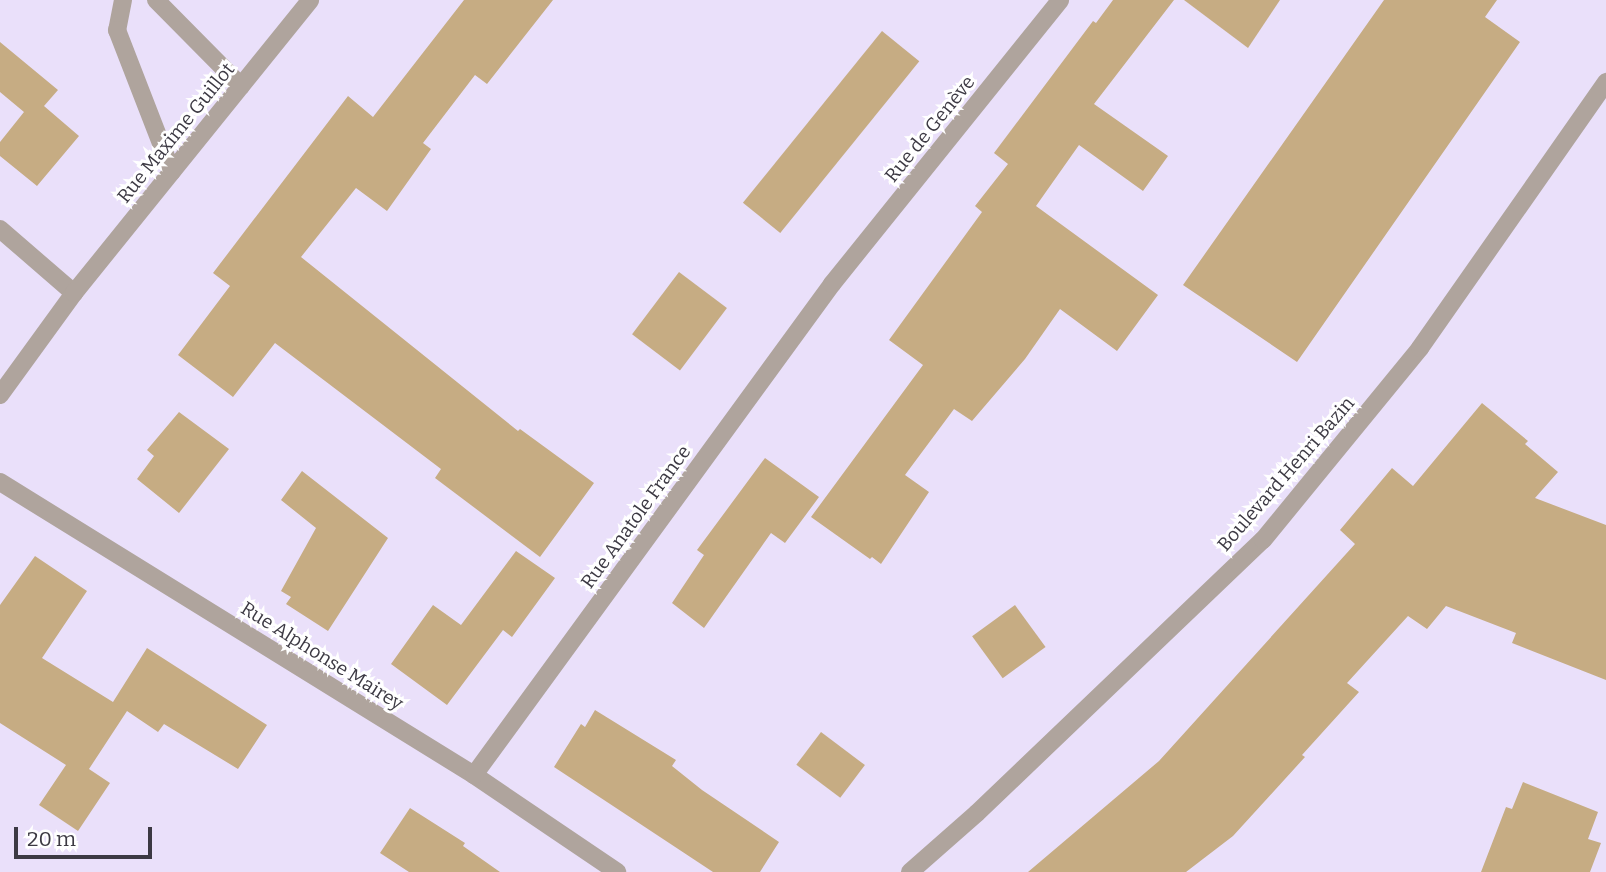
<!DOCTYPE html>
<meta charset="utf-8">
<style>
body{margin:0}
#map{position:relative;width:1606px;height:872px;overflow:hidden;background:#eae0fa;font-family:Bitter,serif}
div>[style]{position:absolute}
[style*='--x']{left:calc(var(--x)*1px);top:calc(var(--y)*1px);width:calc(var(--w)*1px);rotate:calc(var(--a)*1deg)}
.building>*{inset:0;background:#c6ac83;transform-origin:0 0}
.minor>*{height:18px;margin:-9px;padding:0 9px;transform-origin:9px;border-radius:9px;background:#afa49d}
span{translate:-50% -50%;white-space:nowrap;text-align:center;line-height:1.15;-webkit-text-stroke:6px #fff;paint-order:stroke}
.street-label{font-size:19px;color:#3c3943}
.scale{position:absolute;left:14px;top:827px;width:138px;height:32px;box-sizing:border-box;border:4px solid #3c3943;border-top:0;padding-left:9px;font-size:21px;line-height:24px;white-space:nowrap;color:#3c3943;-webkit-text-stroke:5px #fff;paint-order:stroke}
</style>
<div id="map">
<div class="building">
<i style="clip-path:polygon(464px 0,553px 0,487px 84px,475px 75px,423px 143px,431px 149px,387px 211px,356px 188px,301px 257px,518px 431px,520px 429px,594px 483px,540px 557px,435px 478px,441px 469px,275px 343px,233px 397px,178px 355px,230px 286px,213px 273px,348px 96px,373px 117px)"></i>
<i style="clip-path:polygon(1113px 0,1174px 0,1094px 104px,1168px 156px,1143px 191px,1079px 145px,1036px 206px,1158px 295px,1117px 351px,1060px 309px,1025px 359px,972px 421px,954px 409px,905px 475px,929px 492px,881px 564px,872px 557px,870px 559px,811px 517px,923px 365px,889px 340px,982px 212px,975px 206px,1008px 164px,994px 153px,1093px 21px,1096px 23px)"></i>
<i style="clip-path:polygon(1184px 0,1280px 0,1248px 48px)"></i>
<i style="clip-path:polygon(1384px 0,1497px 0,1485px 17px,1520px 42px,1297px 362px,1183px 285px)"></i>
<i style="left:882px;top:31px;width:48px;height:221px;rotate:39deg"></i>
<i style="clip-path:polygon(0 42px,58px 90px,44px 106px,79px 136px,37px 186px,0 156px,0 142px,24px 112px,0 92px)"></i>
<i style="left:679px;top:272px;width:60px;height:78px;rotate:37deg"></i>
<i style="clip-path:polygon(1482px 403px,1528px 441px,1525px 444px,1558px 472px,1535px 498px,1606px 525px,1606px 680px,1512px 643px,1516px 633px,1446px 606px,1427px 629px,1408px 616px,1347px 683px,1359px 692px,1302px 755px,1305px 757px,1233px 836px,1186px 872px,1028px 872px,1159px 761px,1355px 544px,1340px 530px,1392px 468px,1413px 486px)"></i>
<i style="clip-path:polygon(179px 412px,229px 449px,179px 513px,137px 479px,154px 456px,147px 450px)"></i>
<i style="clip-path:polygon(765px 458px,819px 497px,785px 543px,771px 533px,704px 628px,672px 603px,704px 555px,697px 550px)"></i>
<i style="clip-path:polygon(302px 471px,388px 538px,328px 631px,286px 604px,291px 597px,281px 591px,316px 528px,281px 500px)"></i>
<i style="clip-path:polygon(516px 551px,555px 578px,512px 637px,503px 630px,447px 705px,391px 664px,433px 605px,461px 625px)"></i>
<i style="clip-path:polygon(35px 556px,87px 591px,42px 658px,113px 702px,147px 648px,267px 725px,238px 769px,164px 724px,158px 732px,127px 711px,89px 769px,110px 783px,78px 831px,39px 805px,66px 765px,0 723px,0 605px)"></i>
<i style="left:1015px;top:605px;width:52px;height:53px;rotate:54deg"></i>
<i style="clip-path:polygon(595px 710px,676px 760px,672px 766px,702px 790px,779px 842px,760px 872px,713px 872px,554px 767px,581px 724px,585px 727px)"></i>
<i style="left:821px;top:732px;width:55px;height:41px;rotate:37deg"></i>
<i style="clip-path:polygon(1523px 782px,1598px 812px,1588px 839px,1601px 843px,1590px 872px,1481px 872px,1506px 807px,1512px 809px)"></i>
<i style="clip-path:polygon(410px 808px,465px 843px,463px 846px,500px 872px,409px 872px,380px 853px)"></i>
</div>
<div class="minor">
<i style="--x:123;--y:0;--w:31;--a:101"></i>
<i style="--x:117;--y:30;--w:152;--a:68.8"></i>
<i style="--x:156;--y:0;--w:121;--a:45.3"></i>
<i style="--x:0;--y:229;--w:98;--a:40.9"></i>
<i style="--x:0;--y:395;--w:126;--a:-54"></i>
<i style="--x:74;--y:293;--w:376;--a:-51.1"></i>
<i style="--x:0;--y:482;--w:557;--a:31.72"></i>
<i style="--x:474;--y:775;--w:173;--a:34.1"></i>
<i style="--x:474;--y:775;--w:608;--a:-53.9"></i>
<i style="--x:832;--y:284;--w:364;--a:-51.2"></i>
<i style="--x:910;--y:872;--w:89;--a:-41.4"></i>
<i style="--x:977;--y:813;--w:395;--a:-43.7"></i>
<i style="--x:1263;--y:540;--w:248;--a:-50.7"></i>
<i style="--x:1420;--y:348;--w:325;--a:-55"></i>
</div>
<div class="street-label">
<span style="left:930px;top:129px;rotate:-51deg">Rue de Genève</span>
<span style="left:176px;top:133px;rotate:-51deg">Rue Maxime Guillot</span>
<span style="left:1286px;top:474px;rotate:-49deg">Boulevard Henri Bazin</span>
<span style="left:636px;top:517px;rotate:-54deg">Rue Anatole France</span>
<span style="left:322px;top:656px;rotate:32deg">Rue Alphonse Mairey</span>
</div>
<div class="scale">20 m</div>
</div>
